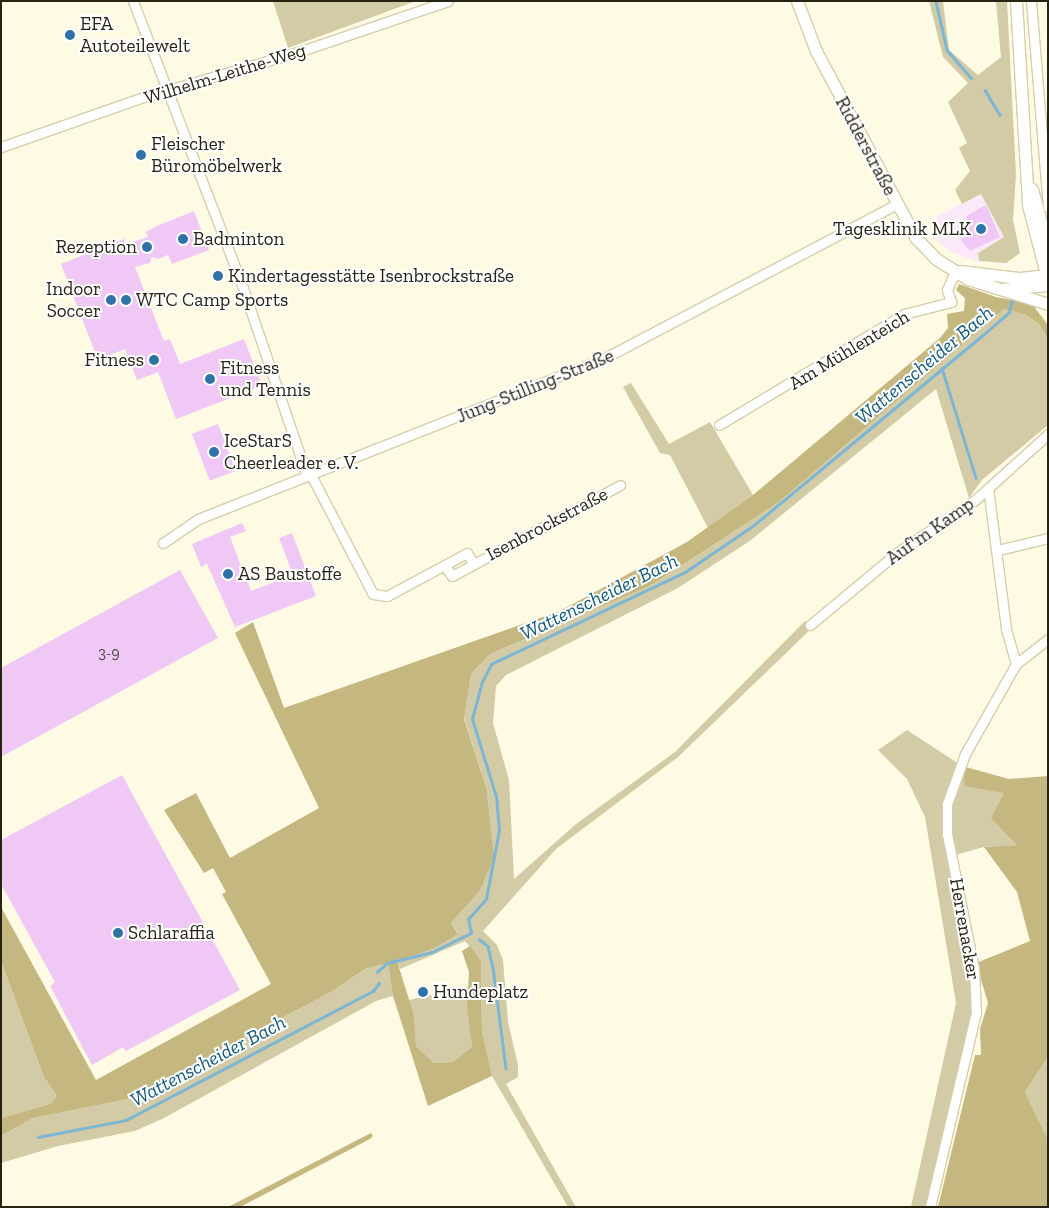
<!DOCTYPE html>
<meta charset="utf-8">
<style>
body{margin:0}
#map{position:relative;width:1049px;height:1208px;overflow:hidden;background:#fffae4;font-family:"Zilla Slab",serif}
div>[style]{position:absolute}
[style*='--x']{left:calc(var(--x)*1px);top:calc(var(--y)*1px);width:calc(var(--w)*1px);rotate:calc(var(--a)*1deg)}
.medical>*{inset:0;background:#fbe9f9}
.green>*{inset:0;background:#d3cba6}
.forest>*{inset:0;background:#c4b780}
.stream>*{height:2.5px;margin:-1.25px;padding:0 1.25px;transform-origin:1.25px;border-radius:1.25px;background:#7db6d5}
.building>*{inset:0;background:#efc8f6;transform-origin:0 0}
.roads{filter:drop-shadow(1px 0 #d6ceaa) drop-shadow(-1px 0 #d6ceaa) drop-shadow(0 1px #d6ceaa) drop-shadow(0 -1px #d6ceaa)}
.street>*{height:9px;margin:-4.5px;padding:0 4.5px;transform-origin:4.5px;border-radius:4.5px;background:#fff}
.secondary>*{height:11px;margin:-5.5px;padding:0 5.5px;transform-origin:5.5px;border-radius:5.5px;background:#fff}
.dots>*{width:14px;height:14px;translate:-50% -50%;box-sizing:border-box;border:2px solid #fff;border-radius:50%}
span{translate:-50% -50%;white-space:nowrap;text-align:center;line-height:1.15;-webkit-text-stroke:4px #fff;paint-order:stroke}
.number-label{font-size:16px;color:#584c4d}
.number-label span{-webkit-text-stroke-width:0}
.poi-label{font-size:19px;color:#262315}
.left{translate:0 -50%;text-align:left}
.right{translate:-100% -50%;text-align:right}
.street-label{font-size:19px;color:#262315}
.water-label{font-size:20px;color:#0f5877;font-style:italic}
.frame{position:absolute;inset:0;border:2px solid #262315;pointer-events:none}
</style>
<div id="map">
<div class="medical">
<i style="clip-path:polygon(981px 194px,1004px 237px,978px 252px,979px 262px,954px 253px,929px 235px,940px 225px,936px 217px)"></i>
</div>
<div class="green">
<i style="clip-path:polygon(273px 1px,416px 1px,288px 48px)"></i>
<i style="clip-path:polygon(929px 1px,943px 1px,949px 50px,978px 75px,1001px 57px,996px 1px,1007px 1px,1016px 175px,1013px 220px,1020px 253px,1006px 263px,979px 261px,978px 253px,1004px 237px,981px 194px,962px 204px,955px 190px,970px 171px,959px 148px,967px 143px,948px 102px,968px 83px,943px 57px)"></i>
<i style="clip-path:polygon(1004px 309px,1026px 315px,1039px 324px,1048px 339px,1048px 425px,982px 480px,969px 498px,936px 389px,751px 540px,678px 588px,506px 675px,496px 686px,493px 723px,509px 780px,514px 879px,576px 824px,675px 752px,805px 621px,812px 628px,678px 757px,556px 849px,483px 931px,497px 945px,503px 960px,508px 1022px,518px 1065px,518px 1077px,506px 1084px,576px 1207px,568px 1207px,492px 1076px,482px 1031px,481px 961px,465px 941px,400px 969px,397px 961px,433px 949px,458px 933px,451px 923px,479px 892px,486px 787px,464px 718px,471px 674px,490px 654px,650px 586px,779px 502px)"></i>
<i style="clip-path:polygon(631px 383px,669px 444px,710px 422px,753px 495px,708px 528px,670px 455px,660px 453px,623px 387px)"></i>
<i style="clip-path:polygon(907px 730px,962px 766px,966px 786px,1004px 792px,1017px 845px,984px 847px,955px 855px,974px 1005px,927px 1207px,911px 1207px,956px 1003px,925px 817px,907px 779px,878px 750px)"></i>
<i style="clip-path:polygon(1px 961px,44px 1077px,57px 1096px,50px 1104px,1px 1118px)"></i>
<i style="clip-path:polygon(388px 963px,393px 996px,376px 1001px,164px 1118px,135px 1131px,58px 1146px,1px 1163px,1px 1136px,33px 1118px,128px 1099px,331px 992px,365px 969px)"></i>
<i style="clip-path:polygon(468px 987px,472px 1047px,454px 1062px,434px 1063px,416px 1046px,409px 1000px)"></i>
<i style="clip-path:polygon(1048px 1057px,1048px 1140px,1025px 1092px)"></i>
</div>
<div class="forest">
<i style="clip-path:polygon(959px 284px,996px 297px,1032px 304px,1048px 325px,1048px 339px,1039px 324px,1026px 315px,1004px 309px,779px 502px,650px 586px,490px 654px,471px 674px,464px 719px,486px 787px,494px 858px,479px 892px,451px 923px,458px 934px,433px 949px,397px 961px,413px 1012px,416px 1046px,434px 1063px,453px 1062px,472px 1047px,467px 1006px,469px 972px,462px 951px,470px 946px,481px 961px,482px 1031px,492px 1076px,428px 1106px,393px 996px,388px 963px,365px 969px,331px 992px,128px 1099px,33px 1118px,1px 1136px,1px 1118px,50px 1104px,57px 1096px,44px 1077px,1px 961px,1px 907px,96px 1080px,271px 984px,222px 894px,226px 892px,213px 868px,204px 873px,164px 810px,196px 793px,230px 858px,319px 808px,235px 633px,253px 622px,284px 708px,560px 611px,687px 542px,753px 495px,940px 338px,948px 328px,947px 314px,964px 311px,965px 298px,956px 290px)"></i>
<i style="clip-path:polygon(962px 766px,1009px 779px,1048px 776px,1048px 1057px,1025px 1092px,1048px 1140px,1048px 1207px,938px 1207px,975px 1055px,981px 1055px,980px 1029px,988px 1003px,976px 963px,1030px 941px,1017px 892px,984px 847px,1017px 845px,991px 818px,1004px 793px,965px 786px)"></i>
<i style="clip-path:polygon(371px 1133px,373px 1136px,370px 1139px,240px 1207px,228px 1207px)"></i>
</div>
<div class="stream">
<i style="--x:936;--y:1;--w:50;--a:77.3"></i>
<i style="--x:947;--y:50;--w:37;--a:49"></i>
<i style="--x:985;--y:90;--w:29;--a:59"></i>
<i style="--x:942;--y:368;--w:115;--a:72.8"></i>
<i style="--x:479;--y:939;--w:11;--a:38"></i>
<i style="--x:488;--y:946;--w:22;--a:77"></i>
<i style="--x:493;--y:967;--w:102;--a:82.7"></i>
<i style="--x:377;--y:972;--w:13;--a:-42"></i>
<i style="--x:387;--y:963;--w:46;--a:-13.7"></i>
<i style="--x:432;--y:952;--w:43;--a:-26"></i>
<i style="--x:471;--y:933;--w:14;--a:-102"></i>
<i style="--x:468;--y:919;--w:27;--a:-48"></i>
<i style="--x:486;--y:899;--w:70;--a:-79.3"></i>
<i style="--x:499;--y:830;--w:33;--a:-95"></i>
<i style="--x:496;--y:797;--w:82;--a:-107.1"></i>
<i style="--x:472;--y:719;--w:38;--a:-75"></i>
<i style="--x:482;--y:682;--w:20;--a:-63"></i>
<i style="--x:491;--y:664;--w:215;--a:-25.4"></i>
<i style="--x:685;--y:572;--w:83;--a:-34.3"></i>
<i style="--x:754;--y:525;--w:298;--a:-39.7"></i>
<i style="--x:983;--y:335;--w:35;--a:-41"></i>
<i style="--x:1009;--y:312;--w:12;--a:-76"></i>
<i style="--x:38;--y:1137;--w:90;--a:-10.9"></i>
<i style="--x:126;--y:1120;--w:279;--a:-27.6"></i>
<i style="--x:373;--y:991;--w:10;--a:-53"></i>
</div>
<div class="building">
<i style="clip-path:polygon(986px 205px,1000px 237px,970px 251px,961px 240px,968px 232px,965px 226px,970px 224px,966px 216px)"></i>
<i style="clip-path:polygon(194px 211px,209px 250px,172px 264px,168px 255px,158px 259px,152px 257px,150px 263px,135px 267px,164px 341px,170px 339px,180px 364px,244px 339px,262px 386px,176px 419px,158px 372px,137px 380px,125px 349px,98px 360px,61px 264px,124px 239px,126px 244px,148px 237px,146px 232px,157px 226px)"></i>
<i style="left:218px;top:424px;width:50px;height:28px;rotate:69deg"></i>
<i style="clip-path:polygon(242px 523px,246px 531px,230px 537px,251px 591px,293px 575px,279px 538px,292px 533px,316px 596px,235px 627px,207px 564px,201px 567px,192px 544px)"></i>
<i style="clip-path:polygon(180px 570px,218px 638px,1px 757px,1px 668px)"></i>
<i style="clip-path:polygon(122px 775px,240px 990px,126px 1051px,123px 1047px,92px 1065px,50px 986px,55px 982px,1px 884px,1px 840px)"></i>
</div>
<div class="roads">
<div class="street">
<i style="--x:133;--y:1;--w:304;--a:69"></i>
<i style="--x:242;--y:285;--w:202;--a:71.2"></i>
<i style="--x:1031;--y:1;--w:207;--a:85.3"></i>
<i style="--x:1;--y:147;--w:151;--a:-19.3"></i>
<i style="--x:144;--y:97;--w:160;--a:-16.3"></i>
<i style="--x:298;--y:52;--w:158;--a:-18.8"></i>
<i style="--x:719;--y:425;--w:216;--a:-31"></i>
<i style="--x:904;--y:314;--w:49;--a:-14.3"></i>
<i style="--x:951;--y:302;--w:13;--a:-108"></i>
<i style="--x:947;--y:290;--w:13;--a:-67"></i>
<i style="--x:952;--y:278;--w:11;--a:-41"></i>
<i style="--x:311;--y:475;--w:134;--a:62.5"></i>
<i style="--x:373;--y:594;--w:14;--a:8"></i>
<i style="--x:387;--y:596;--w:91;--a:-28.3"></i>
<i style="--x:467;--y:553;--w:13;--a:58"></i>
<i style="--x:163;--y:543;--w:42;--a:-34.4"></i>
<i style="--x:198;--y:519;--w:435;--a:-21.6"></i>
<i style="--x:603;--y:359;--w:332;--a:-27.8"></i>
<i style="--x:998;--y:550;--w:51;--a:-13.5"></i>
<i style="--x:445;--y:566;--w:12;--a:55"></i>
<i style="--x:452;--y:576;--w:191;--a:-28.4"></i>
<i style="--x:810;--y:625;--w:114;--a:-39.7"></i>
<i style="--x:898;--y:552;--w:93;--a:-34"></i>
<i style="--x:975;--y:500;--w:98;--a:-42.1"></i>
<i style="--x:1016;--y:664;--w:41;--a:-38"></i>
<i style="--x:930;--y:1207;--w:199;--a:-76.7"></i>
<i style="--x:976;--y:1013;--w:44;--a:-92.6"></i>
<i style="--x:974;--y:969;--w:138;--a:-101.3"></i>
<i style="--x:947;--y:834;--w:30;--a:-90"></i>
<i style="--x:947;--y:804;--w:53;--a:-70.2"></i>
<i style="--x:965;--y:754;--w:103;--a:-60.5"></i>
<i style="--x:1016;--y:664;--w:37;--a:-106"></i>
<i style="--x:1006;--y:628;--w:141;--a:-97.3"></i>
</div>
<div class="secondary">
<i style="--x:797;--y:1;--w:53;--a:69.2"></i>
<i style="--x:816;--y:51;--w:212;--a:61.9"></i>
<i style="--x:916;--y:238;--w:29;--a:46"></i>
<i style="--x:936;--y:259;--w:38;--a:32"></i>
<i style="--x:968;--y:279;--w:84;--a:17.4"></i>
<i style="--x:1016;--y:1;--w:204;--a:86.6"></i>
<i style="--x:1028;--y:205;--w:80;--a:75.4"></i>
<i style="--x:1032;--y:189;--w:60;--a:74.6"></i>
<i style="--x:960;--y:271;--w:59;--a:6.8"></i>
<i style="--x:1019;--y:278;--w:27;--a:-6"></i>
<i style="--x:1002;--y:289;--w:46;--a:-5"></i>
</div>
</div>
<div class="dots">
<i style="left:70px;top:35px;background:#2f72a8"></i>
<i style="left:141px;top:155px;background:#2f72a8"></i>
<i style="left:981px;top:229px;background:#2f72a8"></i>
<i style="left:183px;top:239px;background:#2f72a8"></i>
<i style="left:147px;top:247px;background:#2f72a8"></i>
<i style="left:218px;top:276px;background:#2f72a8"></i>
<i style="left:111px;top:300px;background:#2f72a8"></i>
<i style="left:126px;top:300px;background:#2f72a8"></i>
<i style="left:154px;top:360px;background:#2f72a8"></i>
<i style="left:210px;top:379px;background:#2f72a8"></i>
<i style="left:214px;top:452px;background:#2f72a8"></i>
<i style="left:228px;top:574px;background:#2f72a8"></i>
<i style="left:118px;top:933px;background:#2f72a8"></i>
<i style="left:423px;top:992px;background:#2f72a8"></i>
</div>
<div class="number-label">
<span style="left:109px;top:653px">3-9</span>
</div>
<div class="poi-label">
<span class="left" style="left:80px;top:35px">EFA<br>Autoteilewelt</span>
<span class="left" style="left:151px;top:155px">Fleischer<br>Büromöbelwerk</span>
<span class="right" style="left:971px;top:229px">Tagesklinik MLK</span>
<span class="left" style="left:193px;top:239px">Badminton</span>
<span class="right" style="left:137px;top:247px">Rezeption</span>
<span class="left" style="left:228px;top:276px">Kindertagesstätte Isenbrockstraße</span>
<span class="right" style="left:101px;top:300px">Indoor<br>Soccer</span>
<span class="left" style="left:136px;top:300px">WTC Camp Sports</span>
<span class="right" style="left:144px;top:360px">Fitness</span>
<span class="left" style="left:220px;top:379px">Fitness<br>und Tennis</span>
<span class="left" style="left:224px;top:452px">IceStarS<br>Cheerleader e. V.</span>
<span class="left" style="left:238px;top:574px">AS Baustoffe</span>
<span class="left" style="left:128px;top:933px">Schlaraffia</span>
<span class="left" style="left:433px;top:992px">Hundeplatz</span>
</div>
<div class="street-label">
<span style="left:225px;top:74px;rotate:-17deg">Wilhelm-Leithe-Weg</span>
<span style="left:866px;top:146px;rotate:62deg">Ridderstraße</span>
<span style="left:849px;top:350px;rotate:-31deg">Am Mühlenteich</span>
<span style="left:535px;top:386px;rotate:-22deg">Jung-Stilling-Straße</span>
<span style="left:547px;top:524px;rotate:-28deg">Isenbrockstraße</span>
<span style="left:930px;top:531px;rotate:-35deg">Auf'm Kamp</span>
<span style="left:965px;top:929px;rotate:80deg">Herrenacker</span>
</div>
<div class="water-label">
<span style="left:924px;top:365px;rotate:-40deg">Wattenscheider Bach</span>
<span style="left:599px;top:597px;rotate:-26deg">Wattenscheider Bach</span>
<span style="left:208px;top:1061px;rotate:-28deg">Wattenscheider Bach</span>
</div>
<div class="frame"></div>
</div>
